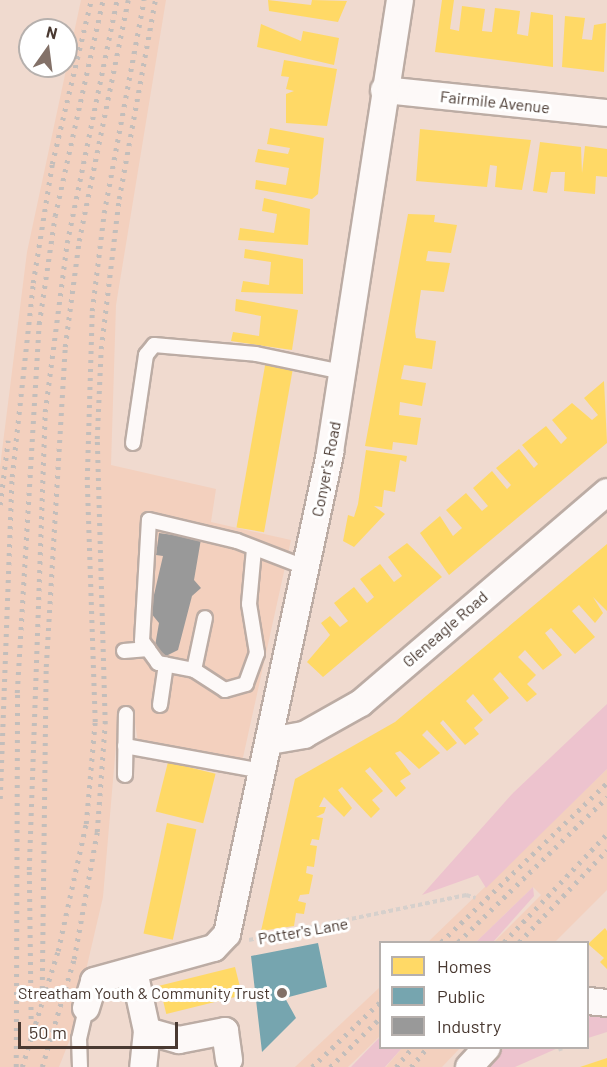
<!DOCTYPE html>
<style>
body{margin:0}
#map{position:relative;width:607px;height:1067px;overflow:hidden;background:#f0dacf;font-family:Barlow,sans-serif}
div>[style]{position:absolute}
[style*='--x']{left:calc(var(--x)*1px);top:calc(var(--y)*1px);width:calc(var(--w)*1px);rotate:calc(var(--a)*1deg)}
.built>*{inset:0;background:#f3d0be}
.green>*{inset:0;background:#edc3ce}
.homes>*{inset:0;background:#ffd966;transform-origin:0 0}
.public>*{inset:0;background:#76a5af}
.industry>*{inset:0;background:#999}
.path>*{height:4px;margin-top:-2px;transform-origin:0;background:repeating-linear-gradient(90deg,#d6d0cc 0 4.5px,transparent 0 7.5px)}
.roads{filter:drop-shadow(2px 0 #bcaca4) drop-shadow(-2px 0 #bcaca4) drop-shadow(0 2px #bcaca4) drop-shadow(0 -2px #bcaca4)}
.lane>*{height:14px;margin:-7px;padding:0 7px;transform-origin:7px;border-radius:7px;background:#fdf9f8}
.street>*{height:26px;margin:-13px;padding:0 13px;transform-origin:13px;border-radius:13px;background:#fdf9f8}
.rail>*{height:4.5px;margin-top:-2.25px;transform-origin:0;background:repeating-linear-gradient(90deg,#c3bebb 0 3px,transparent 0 9px)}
.dots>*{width:16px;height:16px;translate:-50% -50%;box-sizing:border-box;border:3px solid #fff;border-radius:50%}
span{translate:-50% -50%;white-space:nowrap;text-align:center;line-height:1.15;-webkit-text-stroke:6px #fff;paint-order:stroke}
.street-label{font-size:16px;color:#493931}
.poi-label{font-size:16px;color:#493931}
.right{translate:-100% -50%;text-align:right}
.legend{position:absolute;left:379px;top:941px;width:210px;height:108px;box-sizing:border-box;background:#fff;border:2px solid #b6b0ad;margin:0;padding:8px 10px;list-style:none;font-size:18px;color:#493931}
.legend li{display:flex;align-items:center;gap:12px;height:30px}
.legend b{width:30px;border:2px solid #b6b0ad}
.north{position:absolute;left:18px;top:18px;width:60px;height:60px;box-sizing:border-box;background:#fff;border:2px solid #b6b0ad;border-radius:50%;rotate:14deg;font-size:16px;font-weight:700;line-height:24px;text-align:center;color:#493931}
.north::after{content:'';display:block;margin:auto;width:21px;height:27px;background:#837168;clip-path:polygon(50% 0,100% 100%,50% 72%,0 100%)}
.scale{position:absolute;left:18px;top:1022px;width:160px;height:27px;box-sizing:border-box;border:3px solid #493931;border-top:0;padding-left:8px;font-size:18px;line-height:21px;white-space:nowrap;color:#493931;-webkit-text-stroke:4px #fff;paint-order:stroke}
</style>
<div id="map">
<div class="built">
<i style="clip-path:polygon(81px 0,166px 0,116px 305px,111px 465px,216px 489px,211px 522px,291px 540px,242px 762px,138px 742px,133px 710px,119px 710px,103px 897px,70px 1039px,59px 1067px,0 1067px,0 467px,27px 252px)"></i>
<i style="clip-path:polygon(607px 769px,607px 890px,555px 942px,494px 942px,541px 895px,533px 887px,476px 942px,428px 942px)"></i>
<i style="clip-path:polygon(380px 987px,380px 1036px,348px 1067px,295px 1067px)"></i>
<i style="clip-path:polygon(402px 1048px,460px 1048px,442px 1067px,386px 1067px)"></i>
</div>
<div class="green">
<i style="clip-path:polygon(607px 704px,607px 769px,486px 888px,478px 875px,422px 895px,513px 793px)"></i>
<i style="clip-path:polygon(533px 887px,534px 896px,493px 942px,476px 942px)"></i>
<i style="clip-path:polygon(588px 1015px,607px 1016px,607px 1032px,588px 1038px)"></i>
<i style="clip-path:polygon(380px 1037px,380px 1048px,402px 1048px,385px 1067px,351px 1067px)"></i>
<i style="clip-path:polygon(504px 1048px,558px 1048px,515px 1067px,486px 1067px)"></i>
</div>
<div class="homes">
<i style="clip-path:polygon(268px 0,311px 5px,312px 0,347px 1px,338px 22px,269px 11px)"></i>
<i style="clip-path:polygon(442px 0,454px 0,450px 29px,459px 31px,462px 6px,485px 9px,482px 31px,492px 32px,495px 8px,520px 11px,517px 34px,528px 36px,531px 12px,553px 15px,553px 67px,435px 52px)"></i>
<i style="clip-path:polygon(565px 16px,585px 18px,582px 39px,592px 40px,594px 25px,606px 23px,604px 72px,562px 67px)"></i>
<i style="clip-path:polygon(261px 24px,301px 41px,303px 31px,339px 38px,334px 65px,257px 47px)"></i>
<i style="clip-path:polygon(284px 60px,337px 69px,327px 126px,286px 123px,286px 94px,294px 91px,286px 89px,289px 77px,281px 76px)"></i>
<i style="clip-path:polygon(270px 128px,324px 138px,318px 194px,312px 199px,255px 189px,256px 180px,286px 185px,289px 168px,255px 162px,258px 149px,288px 154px,290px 148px,267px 144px)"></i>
<i style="clip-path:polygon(420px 129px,531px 140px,522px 190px,495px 187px,497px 166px,490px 165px,487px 187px,416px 181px)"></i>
<i style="clip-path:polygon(540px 142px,581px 147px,582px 173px,585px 146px,607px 149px,607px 177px,596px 176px,595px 194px,564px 191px,565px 172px,551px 172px,547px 193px,533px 191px)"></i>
<i style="clip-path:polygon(264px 198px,310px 209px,308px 245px,238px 240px,240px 228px,274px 233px,277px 214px,262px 211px)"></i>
<i style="clip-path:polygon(408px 214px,435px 215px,434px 222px,457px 225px,451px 253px,428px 251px,426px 261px,450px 263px,444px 292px,421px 290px,415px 331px,416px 338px,436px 341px,432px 369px,404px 365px,401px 379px,426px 383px,422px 406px,400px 402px,399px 415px,421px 418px,417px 445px,393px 442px,392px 450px,365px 446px)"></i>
<i style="clip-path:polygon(245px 249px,303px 259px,303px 294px,241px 292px,243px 281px,269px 285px,271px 262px,244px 258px)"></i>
<i style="clip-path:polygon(236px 299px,298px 310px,292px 350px,231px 341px,233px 332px,259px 336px,261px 316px,235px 311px)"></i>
<i style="left:266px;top:360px;width:28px;height:170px;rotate:10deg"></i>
<i style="clip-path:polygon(604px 381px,607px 443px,449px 575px,420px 533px,440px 516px,453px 536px,462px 528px,446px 510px,466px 493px,482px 511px,488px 506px,473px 488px,492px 471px,507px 489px,511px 485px,496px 468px,519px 449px,534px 468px,538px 464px,522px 445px,546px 426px,561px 444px,567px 438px,552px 420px,572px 403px,592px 420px,598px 415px,584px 398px)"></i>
<i style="clip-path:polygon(366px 450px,407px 456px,406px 462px,400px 460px,395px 492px,384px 490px,382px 507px,374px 506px,385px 514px,354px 547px,343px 541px,348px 515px,354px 517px,358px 504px)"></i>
<i style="clip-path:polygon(407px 543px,442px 577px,323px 677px,307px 662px,330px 635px,321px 623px,330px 616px,340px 627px,348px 621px,334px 603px,354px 587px,367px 603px,374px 597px,360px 579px,380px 564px,394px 582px,402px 576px,388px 557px)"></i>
<i style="clip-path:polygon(607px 544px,607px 611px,593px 597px,603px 613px,595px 623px,579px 605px,572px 611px,595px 637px,575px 654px,551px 628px,545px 633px,562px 655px,543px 670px,525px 650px,518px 657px,536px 675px,527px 684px,537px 694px,527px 702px,500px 672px,493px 679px,509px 698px,490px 714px,473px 694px,466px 701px,483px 720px,474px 728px,479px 734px,465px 745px,443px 720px,440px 723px,457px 743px,447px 751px,427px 730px,422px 735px,440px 753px,419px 769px,400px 751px,395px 753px,411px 774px,400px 781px,406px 788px,396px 797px,370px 767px,365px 771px,383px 791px,372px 800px,380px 809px,371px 818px,342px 787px,338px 790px,352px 808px,344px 817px,324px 797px,319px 807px,326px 807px,324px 813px,316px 817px,323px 818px,319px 840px,312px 839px,310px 845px,317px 846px,314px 867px,307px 866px,306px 873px,313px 875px,309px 894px,300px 895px,298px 901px,306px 903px,304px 914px,296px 913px,294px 926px,261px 931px,295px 779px,395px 722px)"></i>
<i style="left:168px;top:762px;width:49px;height:51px;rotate:14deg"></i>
<i style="left:167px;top:823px;width:30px;height:113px;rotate:12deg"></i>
<i style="clip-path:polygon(605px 928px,607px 931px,607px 969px,600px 962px,604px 958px,588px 944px)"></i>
<i style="left:235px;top:967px;width:29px;height:78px;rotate:76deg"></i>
<i style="clip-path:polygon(607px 1058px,607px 1067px,580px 1067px)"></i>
</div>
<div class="public">
<i style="clip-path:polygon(318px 943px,327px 987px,285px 998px,296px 1018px,262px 1052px,251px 956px)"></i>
</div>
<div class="industry">
<i style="clip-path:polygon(159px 533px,201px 539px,194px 580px,201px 588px,192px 596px,178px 650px,166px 656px,155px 646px,159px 623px,150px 612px,163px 556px,156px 555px)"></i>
</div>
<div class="path">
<i style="--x:249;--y:940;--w:222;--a:-11.7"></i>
<i style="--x:466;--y:895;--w:10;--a:17"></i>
<i style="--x:560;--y:1048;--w:3;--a:72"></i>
</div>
<div class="roads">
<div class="lane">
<i style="--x:133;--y:443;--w:89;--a:-81.6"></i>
<i style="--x:146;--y:355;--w:13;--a:-51"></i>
<i style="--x:154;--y:345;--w:102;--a:5"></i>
<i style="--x:256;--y:354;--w:88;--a:11.8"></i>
<i style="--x:254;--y:549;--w:55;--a:95.2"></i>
<i style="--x:249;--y:604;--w:50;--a:80.7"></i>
<i style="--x:257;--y:653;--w:33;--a:110"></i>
<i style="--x:246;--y:684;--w:22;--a:164"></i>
<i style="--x:225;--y:690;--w:37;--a:-147"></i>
<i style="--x:194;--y:670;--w:37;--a:-169"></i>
<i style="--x:158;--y:663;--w:27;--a:-126"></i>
<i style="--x:142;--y:641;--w:121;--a:-86.7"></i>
<i style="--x:149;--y:520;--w:90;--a:13.4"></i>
<i style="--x:237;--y:541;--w:75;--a:21.1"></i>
<i style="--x:124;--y:651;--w:24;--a:-5"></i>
<i style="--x:194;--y:670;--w:53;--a:-78.1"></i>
<i style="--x:160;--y:705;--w:41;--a:-81.7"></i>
<i style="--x:125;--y:746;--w:140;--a:10.3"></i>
<i style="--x:125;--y:775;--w:61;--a:-89.1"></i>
<i style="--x:80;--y:1067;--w:28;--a:-92"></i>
<i style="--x:79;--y:1039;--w:32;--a:-77"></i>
</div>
<div class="street">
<i style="--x:384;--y:90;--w:224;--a:5.9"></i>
<i style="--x:270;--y:741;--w:35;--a:-10"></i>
<i style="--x:304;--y:735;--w:65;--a:-29.3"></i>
<i style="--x:361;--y:703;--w:324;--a:-40.6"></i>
<i style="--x:134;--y:971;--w:61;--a:77.8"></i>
<i style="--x:147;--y:1031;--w:36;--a:96"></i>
<i style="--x:588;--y:1001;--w:19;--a:6"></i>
<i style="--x:86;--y:1008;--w:28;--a:-73"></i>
<i style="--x:94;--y:981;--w:124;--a:-15.4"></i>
<i style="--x:214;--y:948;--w:19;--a:-47"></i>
<i style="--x:227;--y:934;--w:493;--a:-77.9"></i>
<i style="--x:330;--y:452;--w:457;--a:-81.2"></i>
<i style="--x:147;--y:1031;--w:33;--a:16"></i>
<i style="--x:179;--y:1040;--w:47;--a:-11.1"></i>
<i style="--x:225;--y:1031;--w:29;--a:82"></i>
<i style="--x:469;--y:1067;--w:26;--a:-47"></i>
</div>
</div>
<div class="rail">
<i style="--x:0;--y:505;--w:65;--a:-83"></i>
<i style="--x:0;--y:799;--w:322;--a:-87.9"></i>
<i style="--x:12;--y:477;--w:195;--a:-83.8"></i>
<i style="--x:33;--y:283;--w:121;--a:-80.9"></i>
<i style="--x:52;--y:164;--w:169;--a:-76.6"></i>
<i style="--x:441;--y:942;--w:230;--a:-43.8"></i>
<i style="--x:458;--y:942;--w:208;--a:-44.2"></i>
<i style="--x:504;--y:942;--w:149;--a:-46.4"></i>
<i style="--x:519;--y:942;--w:127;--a:-46.3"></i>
<i style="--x:42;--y:989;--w:322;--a:-89.3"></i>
<i style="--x:46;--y:667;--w:321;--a:-86.6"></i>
<i style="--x:65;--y:347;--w:107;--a:-82.5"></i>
<i style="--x:79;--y:241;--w:246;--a:-78.5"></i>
<i style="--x:31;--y:1028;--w:158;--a:-90.7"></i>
<i style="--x:29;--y:870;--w:458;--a:-88"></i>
<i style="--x:45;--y:412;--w:170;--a:-82.6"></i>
<i style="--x:67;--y:243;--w:248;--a:-78.4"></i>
<i style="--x:16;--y:1067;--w:374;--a:-89.8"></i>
<i style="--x:17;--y:693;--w:370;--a:-86.6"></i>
<i style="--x:39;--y:324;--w:109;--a:-81.6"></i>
<i style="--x:55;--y:216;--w:221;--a:-77.5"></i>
<i style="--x:22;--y:1067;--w:121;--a:-72.8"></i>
<i style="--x:58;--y:951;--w:130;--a:-77.6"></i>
<i style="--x:86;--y:824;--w:102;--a:-85"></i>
<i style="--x:95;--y:722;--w:242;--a:-91.9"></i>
<i style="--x:87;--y:480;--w:169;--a:-88.3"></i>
<i style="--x:92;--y:311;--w:99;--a:-83"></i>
<i style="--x:104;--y:213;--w:217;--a:-79.4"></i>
<i style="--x:42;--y:1067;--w:113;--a:-73.5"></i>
<i style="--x:74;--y:959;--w:129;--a:-79.7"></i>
<i style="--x:97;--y:832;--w:108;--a:-85.8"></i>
<i style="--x:105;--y:724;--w:285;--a:-91.6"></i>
<i style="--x:97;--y:439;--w:90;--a:-87.5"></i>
<i style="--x:101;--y:349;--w:151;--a:-83.2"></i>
<i style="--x:119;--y:199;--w:202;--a:-79.7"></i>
<i style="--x:312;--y:1067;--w:94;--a:-43.7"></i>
<i style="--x:330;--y:1067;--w:70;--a:-44.4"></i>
<i style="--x:396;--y:1067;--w:25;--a:-50"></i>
<i style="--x:411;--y:1067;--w:25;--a:-50"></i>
</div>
<div class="dots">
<i style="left:282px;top:993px;background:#837168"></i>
</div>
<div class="street-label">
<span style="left:495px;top:102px;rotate:6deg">Fairmile Avenue</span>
<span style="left:326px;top:469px;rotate:-79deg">Conyer's Road</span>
<span style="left:445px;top:629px;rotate:-41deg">Gleneagle Road</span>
<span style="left:303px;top:931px;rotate:-10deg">Potter's Lane</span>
</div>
<div class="poi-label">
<span class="right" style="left:270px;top:993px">Streatham Youth &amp; Community Trust</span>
</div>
<ul class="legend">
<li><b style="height:16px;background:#ffd966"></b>Homes</li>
<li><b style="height:16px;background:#76a5af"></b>Public</li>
<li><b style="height:16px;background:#999"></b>Industry</li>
</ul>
<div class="north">N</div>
<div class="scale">50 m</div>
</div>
